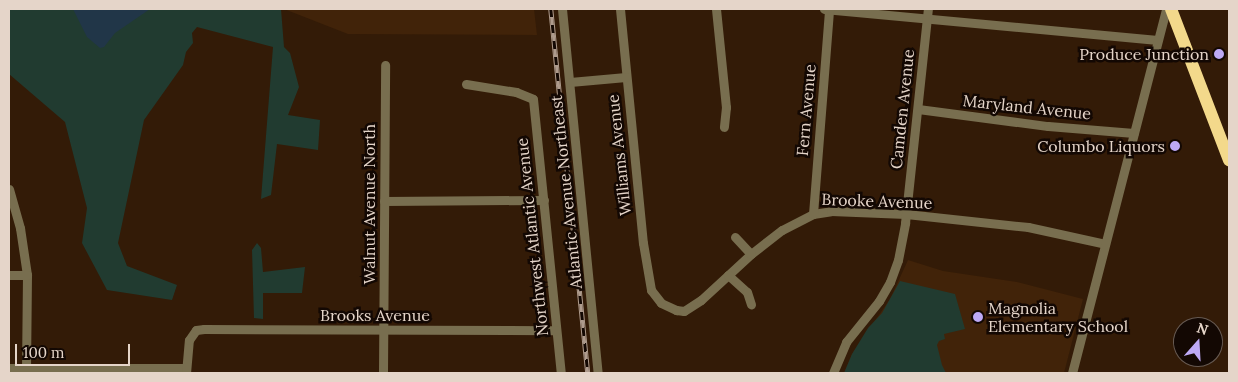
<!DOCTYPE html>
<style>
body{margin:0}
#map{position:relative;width:1238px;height:382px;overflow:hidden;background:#331b07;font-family:Lora,serif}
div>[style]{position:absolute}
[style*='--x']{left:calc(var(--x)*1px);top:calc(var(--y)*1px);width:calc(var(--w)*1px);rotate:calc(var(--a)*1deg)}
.built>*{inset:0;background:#412309}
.green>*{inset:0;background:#213b30}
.water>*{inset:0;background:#213648}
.minor>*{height:9px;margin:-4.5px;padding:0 4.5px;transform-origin:4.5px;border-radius:4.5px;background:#786e4f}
.highway>*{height:12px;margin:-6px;padding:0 6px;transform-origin:6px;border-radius:6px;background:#f3d98b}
.rail>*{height:4.5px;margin-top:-2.25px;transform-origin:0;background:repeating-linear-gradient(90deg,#130803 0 8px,#ae9b8d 0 16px);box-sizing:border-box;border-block:1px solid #ae9b8d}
.dots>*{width:14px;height:14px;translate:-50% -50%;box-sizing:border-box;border:2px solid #130803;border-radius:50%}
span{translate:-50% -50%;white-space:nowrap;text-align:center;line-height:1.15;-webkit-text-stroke:5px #130803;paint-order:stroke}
.poi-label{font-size:16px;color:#e5d5c9}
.right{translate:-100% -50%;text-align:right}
.left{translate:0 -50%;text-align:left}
.street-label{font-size:16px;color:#e5d5c9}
.frame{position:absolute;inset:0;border:10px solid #e5d5c9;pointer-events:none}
.north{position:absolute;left:1173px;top:317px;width:50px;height:50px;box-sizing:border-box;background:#130803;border:1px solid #675a52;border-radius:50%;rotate:19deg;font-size:14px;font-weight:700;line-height:20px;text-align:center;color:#e5d5c9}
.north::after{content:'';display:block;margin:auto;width:18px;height:22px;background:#bda9f5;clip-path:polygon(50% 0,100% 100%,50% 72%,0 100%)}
.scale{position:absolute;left:15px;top:344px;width:115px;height:22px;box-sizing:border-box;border:2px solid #e5d5c9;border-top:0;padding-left:6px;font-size:15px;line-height:18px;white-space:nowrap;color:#e5d5c9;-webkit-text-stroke:4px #130803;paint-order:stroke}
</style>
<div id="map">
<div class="built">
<i style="clip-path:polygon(284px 9px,534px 9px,537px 35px,348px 34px)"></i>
<i style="clip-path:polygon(908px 260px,943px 271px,1017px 282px,1083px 299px,1064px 373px,844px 373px,852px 354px,890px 299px)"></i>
</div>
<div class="green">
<i style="clip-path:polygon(9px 9px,281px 9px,284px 47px,290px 53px,299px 87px,288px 115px,320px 120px,318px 150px,277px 144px,271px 195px,261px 199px,273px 47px,197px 27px,192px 33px,193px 43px,186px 52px,183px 65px,144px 120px,118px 243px,127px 266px,177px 285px,172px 300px,107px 290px,82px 243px,87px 208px,65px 122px,9px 74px)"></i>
<i style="clip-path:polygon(257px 243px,261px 248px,263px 272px,305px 267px,302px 293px,263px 293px,263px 319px,254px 318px,252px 250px)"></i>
<i style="clip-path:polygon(900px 281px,955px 294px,965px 329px,944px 334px,945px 339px,939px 341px,937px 345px,942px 365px,946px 373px,844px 373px,852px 354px,868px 328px,882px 313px)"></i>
</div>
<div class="water">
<i style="clip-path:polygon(73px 9px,150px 9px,115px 33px,104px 47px,100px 48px,87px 37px)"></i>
</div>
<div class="minor">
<i style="--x:562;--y:9;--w:366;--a:84.4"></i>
<i style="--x:620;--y:9;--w:235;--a:84.4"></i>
<i style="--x:643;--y:243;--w:48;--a:80.3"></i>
<i style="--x:651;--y:290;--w:16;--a:52"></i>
<i style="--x:661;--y:303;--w:17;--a:25"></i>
<i style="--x:676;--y:310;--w:8;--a:7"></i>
<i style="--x:684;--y:311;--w:20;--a:-33"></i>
<i style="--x:701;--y:300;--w:68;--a:-42.6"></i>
<i style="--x:751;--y:254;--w:39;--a:-38"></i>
<i style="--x:782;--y:230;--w:35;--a:-27"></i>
<i style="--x:813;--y:214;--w:18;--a:-9"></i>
<i style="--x:831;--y:211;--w:75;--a:2.3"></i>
<i style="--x:906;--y:214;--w:123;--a:6.1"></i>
<i style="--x:1028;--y:227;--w:79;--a:12.4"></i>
<i style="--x:716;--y:9;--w:99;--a:84.2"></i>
<i style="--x:726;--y:107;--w:20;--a:96"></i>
<i style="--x:824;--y:9;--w:335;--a:5.3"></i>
<i style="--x:570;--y:82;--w:56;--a:-5.1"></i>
<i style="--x:466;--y:84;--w:51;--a:9.1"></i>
<i style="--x:516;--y:92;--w:18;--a:22"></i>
<i style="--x:533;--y:99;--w:275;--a:84.2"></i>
<i style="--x:918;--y:109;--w:131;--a:7.5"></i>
<i style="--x:1048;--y:126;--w:86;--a:4.7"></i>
<i style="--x:9;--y:189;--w:41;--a:74.2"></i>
<i style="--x:20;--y:228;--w:48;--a:81.5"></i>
<i style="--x:27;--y:275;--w:93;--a:90.6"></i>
<i style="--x:384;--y:201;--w:160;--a:-0.4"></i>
<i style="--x:813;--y:214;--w:206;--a:-85.5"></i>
<i style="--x:735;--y:237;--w:23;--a:47"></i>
<i style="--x:9;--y:275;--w:18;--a:0"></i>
<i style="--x:728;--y:275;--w:25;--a:42"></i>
<i style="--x:747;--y:292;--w:13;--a:72"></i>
<i style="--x:9;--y:368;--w:177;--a:0"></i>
<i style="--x:186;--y:373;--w:33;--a:-85"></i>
<i style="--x:189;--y:340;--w:12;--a:-55"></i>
<i style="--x:196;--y:330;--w:8;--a:-7"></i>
<i style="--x:204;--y:329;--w:352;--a:0.2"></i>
<i style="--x:383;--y:373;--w:308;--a:-89.6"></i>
<i style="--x:833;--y:373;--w:34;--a:-67"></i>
<i style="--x:846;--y:342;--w:53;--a:-51.2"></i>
<i style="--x:879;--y:301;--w:22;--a:-60"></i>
<i style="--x:890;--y:282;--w:23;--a:-70"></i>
<i style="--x:898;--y:260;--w:38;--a:-79"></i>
<i style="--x:905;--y:223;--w:215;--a:-83.9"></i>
<i style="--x:1072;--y:373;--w:376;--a:-75.5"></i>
</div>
<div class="highway">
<i style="--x:1171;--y:9;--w:162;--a:69"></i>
</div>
<div class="rail">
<i style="--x:551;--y:9;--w:366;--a:84.2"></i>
</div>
<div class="dots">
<i style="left:1219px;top:54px;background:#bda9f5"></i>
<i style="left:1175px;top:146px;background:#bda9f5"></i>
<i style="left:978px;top:317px;background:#bda9f5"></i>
</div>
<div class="poi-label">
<span class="right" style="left:1209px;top:54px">Produce Junction</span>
<span class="right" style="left:1165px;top:146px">Columbo Liquors</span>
<span class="left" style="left:988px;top:317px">Magnolia<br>Elementary School</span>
</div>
<div class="street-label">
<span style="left:1027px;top:107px;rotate:6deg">Maryland Avenue</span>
<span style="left:902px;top:109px;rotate:-84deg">Camden Avenue</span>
<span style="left:806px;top:110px;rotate:-85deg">Fern Avenue</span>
<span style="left:619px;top:155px;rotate:-96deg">Williams Avenue</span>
<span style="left:566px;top:192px;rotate:-96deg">Atlantic Avenue Northeast</span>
<span style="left:877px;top:201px;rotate:2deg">Brooke Avenue</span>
<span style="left:369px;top:204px;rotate:-90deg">Walnut Avenue North</span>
<span style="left:532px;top:237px;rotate:-96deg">Northwest Atlantic Avenue</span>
<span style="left:375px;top:315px">Brooks Avenue</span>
</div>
<div class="frame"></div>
<div class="north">N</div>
<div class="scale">100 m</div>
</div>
